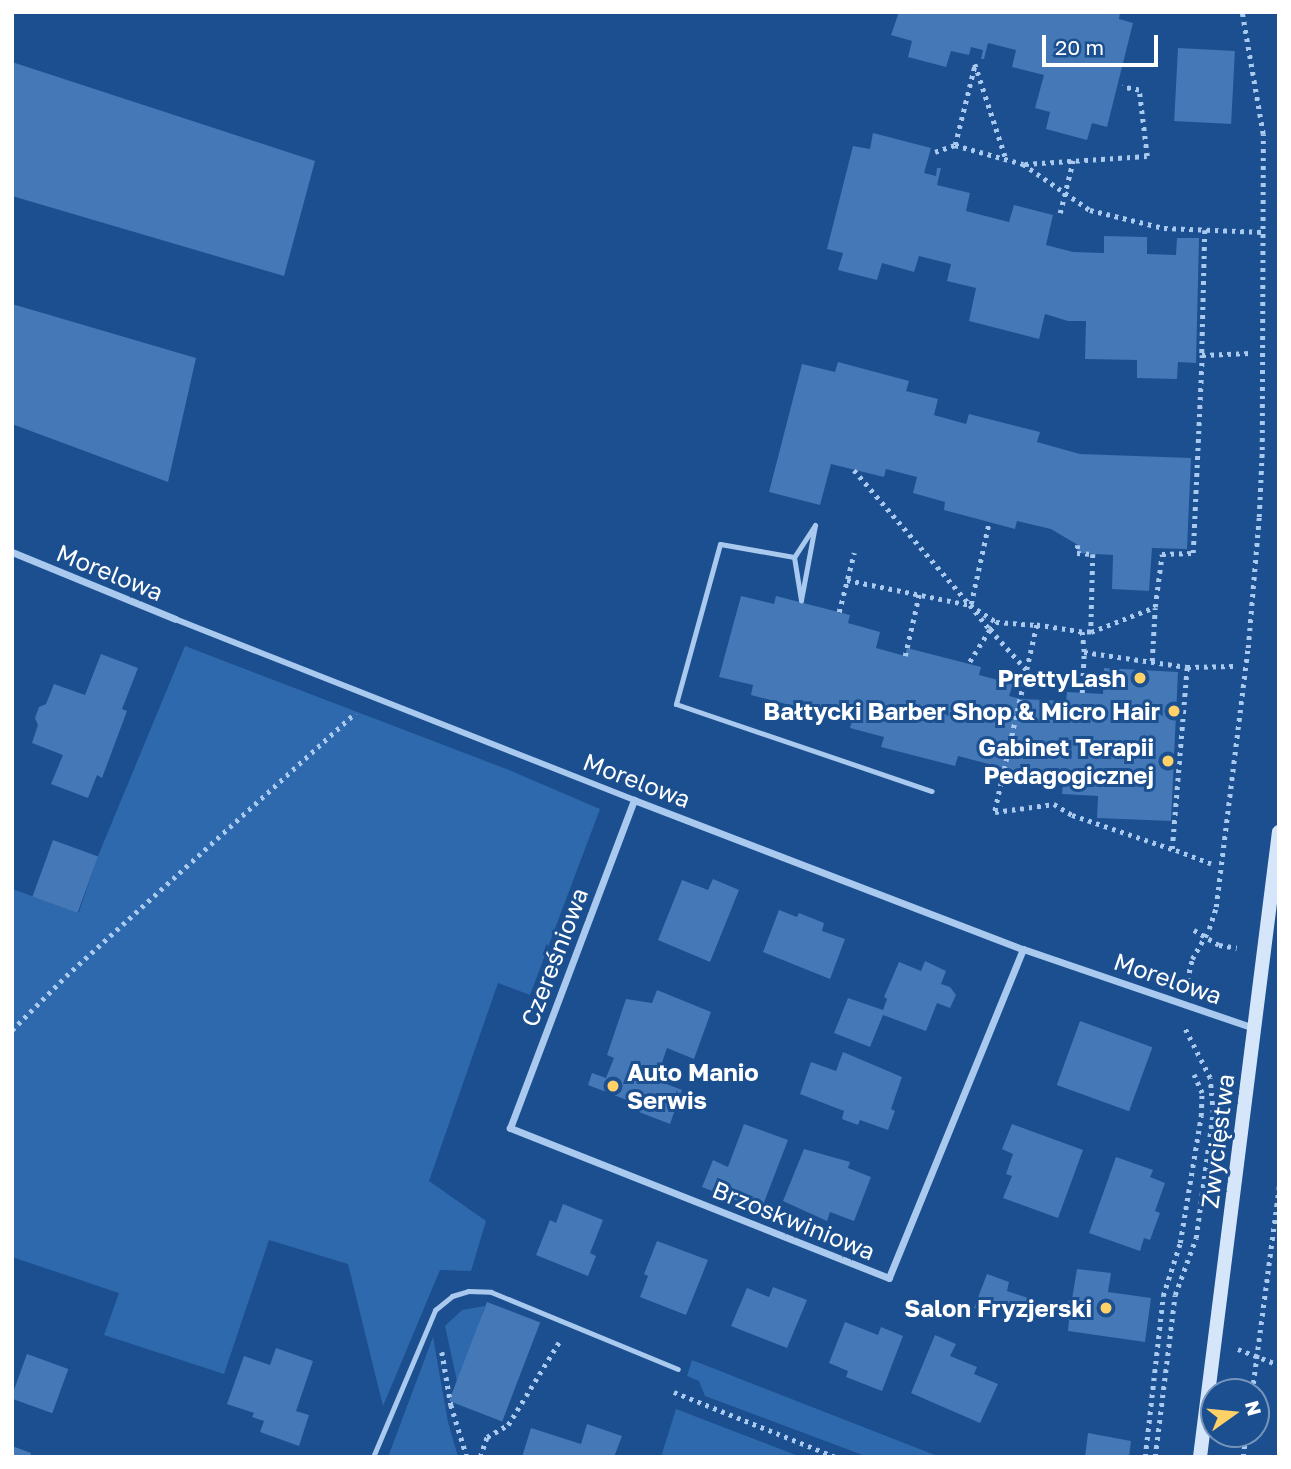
<!DOCTYPE html>
<meta charset="utf-8">
<style>
body{margin:0}
#map{position:relative;width:1291px;height:1469px;overflow:hidden;background:#1b4f8f;font-family:"Golos Text",sans-serif}
div>[style]{position:absolute}
[style*='--x']{left:calc(var(--x)*1px);top:calc(var(--y)*1px);width:calc(var(--w)*1px);rotate:calc(var(--a)*1deg)}
.green>*{inset:0;background:#2e69ad}
.building>*{inset:0;background:#4478b7;transform-origin:0 0}
.path>*{height:4.5px;margin-top:-2.25px;transform-origin:0;background:repeating-linear-gradient(90deg,#a9c9ee 0 3.5px,transparent 0 8.5px)}
.service>*{height:5px;margin:-2.5px;padding:0 2.5px;transform-origin:2.5px;border-radius:2.5px;background:#a9c9ee}
.pedestrian>*{height:6px;margin:-3px;padding:0 3px;transform-origin:3px;border-radius:3px;background:#a9c9ee}
.minor>*{height:7px;margin:-3.5px;padding:0 3.5px;transform-origin:3.5px;border-radius:3.5px;background:#a9c9ee}
.secondary>*{height:14px;margin:-7px;padding:0 7px;transform-origin:7px;border-radius:7px;background:#d6e6fa}
.dots>*{width:19px;height:19px;translate:-50% -50%;box-sizing:border-box;border:4px solid #1b4f8f;border-radius:50%}
span{translate:-50% -50%;white-space:nowrap;text-align:center;line-height:1.15;-webkit-text-stroke:6px #1b4f8f;paint-order:stroke}
.street-label{font-size:24px;color:#fff}
.poi-label{font-size:24px;color:#fff;font-weight:700}
.right{translate:-100% -50%;text-align:right}
.left{translate:0 -50%;text-align:left}
.frame{position:absolute;inset:0;border:14px solid #fff;pointer-events:none}
.north{position:absolute;left:1200px;top:1378px;width:70px;height:70px;box-sizing:border-box;background:#1b4f8f;border:2px solid #7695bc;border-radius:50%;rotate:75deg;font-size:19px;font-weight:700;line-height:28px;text-align:center;color:#fff}
.north::after{content:'';display:block;margin:auto;width:24px;height:32px;background:#ffd166;clip-path:polygon(50% 0,100% 100%,50% 72%,0 100%)}
.scale{position:absolute;left:1042px;top:35px;width:116px;height:32px;box-sizing:border-box;border:4px solid #fff;border-top:0;padding-left:9px;font-size:21px;line-height:24px;white-space:nowrap;color:#fff;-webkit-text-stroke:5px #1b4f8f;paint-order:stroke}
</style>
<div id="map">
<div class="green">
<i style="clip-path:polygon(185px 646px,509px 770px,600px 809px,530px 995px,498px 983px,429px 1181px,486px 1221px,471px 1271px,440px 1270px,383px 1406px,348px 1264px,269px 1240px,224px 1374px,104px 1335px,119px 1293px,12px 1257px,12px 889px,79px 912px,98px 856px)"></i>
<i style="clip-path:polygon(485px 1306px,458px 1386px,445px 1326px,462px 1310px)"></i>
<i style="clip-path:polygon(433px 1337px,448px 1422px,458px 1457px,388px 1457px)"></i>
<i style="clip-path:polygon(692px 1360px,940px 1457px,868px 1457px,705px 1396px,699px 1381px,687px 1376px)"></i>
<i style="clip-path:polygon(676px 1409px,801px 1457px,661px 1457px)"></i>
</div>
<div class="building">
<i style="clip-path:polygon(899px 12px,1120px 12px,1119px 19px,1133px 23px,1107px 127px,1092px 123px,1087px 140px,1046px 129px,1050px 112px,1035px 108px,1044px 75px,1012px 67px,1016px 50px,988px 43px,984px 59px,981px 59px,983px 50px,971px 47px,969px 55px,951px 51px,946px 67px,908px 57px,912px 41px,891px 35px)"></i>
<i style="left:1178px;top:48px;width:57px;height:73px;rotate:3deg"></i>
<i style="clip-path:polygon(12px 62px,315px 161px,284px 276px,12px 196px)"></i>
<i style="clip-path:polygon(873px 133px,931px 148px,924px 173px,936px 176px,937px 168px,941px 168px,937px 185px,970px 193px,966px 211px,1009px 222px,1014px 205px,1053px 215px,1046px 245px,1073px 252px,1104px 253px,1104px 236px,1147px 237px,1147px 254px,1176px 255px,1177px 238px,1199px 238px,1196px 363px,1178px 362px,1177px 379px,1137px 378px,1137px 360px,1085px 359px,1086px 321px,1068px 321px,1045px 314px,1039px 339px,969px 321px,976px 288px,947px 281px,951px 264px,919px 256px,914px 272px,882px 263px,877px 280px,838px 270px,843px 253px,827px 249px,853px 146px,870px 149px)"></i>
<i style="clip-path:polygon(12px 304px,196px 358px,168px 482px,12px 424px)"></i>
<i style="clip-path:polygon(838px 362px,909px 381px,906px 391px,938px 399px,934px 415px,966px 424px,969px 414px,1040px 432px,1037px 442px,1080px 454px,1191px 458px,1187px 549px,1152px 548px,1149px 591px,1112px 589px,1113px 555px,1077px 553px,1078px 545px,1051px 529px,1017px 521px,1015px 529px,944px 510px,945px 502px,913px 493px,917px 477px,886px 469px,884px 477px,831px 464px,820px 505px,769px 492px,802px 364px,835px 372px)"></i>
<i style="clip-path:polygon(741px 596px,774px 604px,776px 596px,850px 615px,848px 623px,880px 632px,876px 648px,905px 656px,907px 648px,981px 667px,979px 675px,1013px 684px,1009px 696px,1021px 699px,1066px 701px,1067px 692px,1103px 694px,1104px 668px,1178px 672px,1171px 821px,1097px 818px,1098px 796px,1062px 794px,1063px 784px,1026px 782px,1027px 774px,958px 756px,955px 766px,881px 747px,884px 737px,850px 728px,855px 712px,827px 704px,824px 714px,751px 695px,753px 685px,719px 677px)"></i>
<i style="clip-path:polygon(101px 654px,138px 668px,122px 709px,127px 711px,102px 778px,97px 775px,88px 798px,51px 784px,63px 755px,32px 743px,38px 725px,35px 718px,39px 707px,46px 704px,54px 684px,85px 695px)"></i>
<i style="left:53px;top:840px;width:48px;height:60px;rotate:20deg"></i>
<i style="clip-path:polygon(713px 879px,739px 890px,710px 962px,658px 940px,682px 880px,708px 890px)"></i>
<i style="clip-path:polygon(779px 910px,797px 917px,799px 913px,824px 923px,822px 931px,845px 939px,830px 979px,763px 952px)"></i>
<i style="clip-path:polygon(925px 961px,946px 971px,941px 984px,950px 987px,956px 995px,950px 1008px,937px 1003px,926px 1031px,883px 1015px,870px 1047px,834px 1033px,848px 998px,883px 1010px,887px 999px,884px 997px,899px 962px,921px 971px)"></i>
<i style="clip-path:polygon(657px 990px,711px 1012px,694px 1059px,667px 1048px,656px 1080px,682px 1090px,670px 1124px,639px 1112px,642px 1106px,588px 1085px,592px 1073px,606px 1078px,614px 1058px,607px 1055px,626px 999px,652px 1003px)"></i>
<i style="left:1080px;top:1021px;width:77px;height:68px;rotate:20deg"></i>
<i style="clip-path:polygon(843px 1052px,902px 1077px,891px 1109px,895px 1111px,888px 1130px,860px 1120px,858px 1125px,842px 1119px,844px 1111px,800px 1094px,811px 1062px,836px 1071px)"></i>
<i style="clip-path:polygon(744px 1124px,788px 1140px,761px 1210px,702px 1187px,713px 1160px,728px 1167px)"></i>
<i style="clip-path:polygon(1012px 1124px,1083px 1150px,1058px 1218px,1003px 1198px,1012px 1176px,1006px 1174px,1013px 1154px,1002px 1149px)"></i>
<i style="clip-path:polygon(804px 1149px,850px 1162px,848px 1168px,871px 1177px,854px 1221px,830px 1212px,827px 1221px,783px 1201px)"></i>
<i style="clip-path:polygon(1116px 1157px,1153px 1170px,1150px 1177px,1165px 1183px,1155px 1211px,1160px 1213px,1150px 1240px,1144px 1238px,1140px 1251px,1089px 1233px)"></i>
<i style="clip-path:polygon(563px 1204px,603px 1220px,590px 1253px,596px 1256px,588px 1276px,536px 1255px,550px 1220px,556px 1223px)"></i>
<i style="clip-path:polygon(657px 1241px,708px 1260px,686px 1315px,640px 1297px,648px 1276px,644px 1274px)"></i>
<i style="clip-path:polygon(1077px 1269px,1111px 1273px,1108px 1292px,1151px 1298px,1145px 1342px,1068px 1331px,1069px 1320px,1063px 1314px,1064px 1303px,1072px 1299px)"></i>
<i style="clip-path:polygon(987px 1274px,1009px 1282px,1007px 1291px,1028px 1298px,1022px 1316px,1000px 1309px,997px 1317px,974px 1308px)"></i>
<i style="clip-path:polygon(773px 1287px,807px 1300px,787px 1348px,731px 1326px,747px 1288px,769px 1297px)"></i>
<i style="left:487px;top:1302px;width:57px;height:106px;rotate:21deg"></i>
<i style="clip-path:polygon(845px 1322px,878px 1335px,881px 1327px,903px 1336px,882px 1391px,846px 1377px,848px 1371px,829px 1363px)"></i>
<i style="clip-path:polygon(935px 1335px,956px 1344px,950px 1356px,977px 1367px,974px 1374px,998px 1384px,980px 1423px,911px 1393px)"></i>
<i style="clip-path:polygon(276px 1348px,313px 1361px,296px 1411px,309px 1415px,299px 1446px,260px 1432px,264px 1421px,252px 1417px,254px 1413px,227px 1404px,244px 1356px,270px 1365px)"></i>
<i style="left:27px;top:1354px;width:44px;height:47px;rotate:20deg"></i>
<i style="clip-path:polygon(587px 1424px,622px 1436px,614px 1457px,522px 1457px,531px 1428px,581px 1444px)"></i>
<i style="clip-path:polygon(1088px 1433px,1131px 1441px,1129px 1457px,1085px 1457px)"></i>
<i style="clip-path:polygon(12px 1446px,31px 1453px,30px 1457px,12px 1457px)"></i>
</div>
<div class="path">
<i style="--x:955;--y:145;--w:83;--a:-76.1"></i>
<i style="--x:975;--y:64;--w:100;--a:71.9"></i>
<i style="--x:935;--y:152;--w:21;--a:-19"></i>
<i style="--x:955;--y:145;--w:71;--a:15.6"></i>
<i style="--x:1023;--y:164;--w:81;--a:34.5"></i>
<i style="--x:1090;--y:210;--w:76;--a:13.7"></i>
<i style="--x:1164;--y:228;--w:99;--a:2.3"></i>
<i style="--x:1025;--y:164;--w:122;--a:-3.8"></i>
<i style="--x:1147;--y:156;--w:66;--a:-96.9"></i>
<i style="--x:1139;--y:90;--w:17;--a:-170"></i>
<i style="--x:1060;--y:213;--w:54;--a:-76"></i>
<i style="--x:1205;--y:230;--w:125;--a:91.4"></i>
<i style="--x:1202;--y:355;--w:49;--a:-2.3"></i>
<i style="--x:854;--y:470;--w:178;--a:49.3"></i>
<i style="--x:970;--y:605;--w:31;--a:33"></i>
<i style="--x:1078;--y:545;--w:8;--a:97"></i>
<i style="--x:1077;--y:553;--w:16;--a:4"></i>
<i style="--x:1093;--y:554;--w:78;--a:91.5"></i>
<i style="--x:1091;--y:632;--w:9;--a:180"></i>
<i style="--x:847;--y:580;--w:126;--a:11.5"></i>
<i style="--x:970;--y:605;--w:32;--a:51"></i>
<i style="--x:990;--y:630;--w:40;--a:122"></i>
<i style="--x:971;--y:604;--w:84;--a:-77.6"></i>
<i style="--x:839;--y:612;--w:61;--a:-75.7"></i>
<i style="--x:1091;--y:632;--w:69;--a:-21.3"></i>
<i style="--x:1155;--y:607;--w:53;--a:-82.5"></i>
<i style="--x:1162;--y:554;--w:31;--a:-2"></i>
<i style="--x:1193;--y:553;--w:198;--a:-87.4"></i>
<i style="--x:1084;--y:652;--w:20;--a:-96"></i>
<i style="--x:1082;--y:632;--w:46;--a:-171.2"></i>
<i style="--x:1037;--y:625;--w:192;--a:102.7"></i>
<i style="--x:995;--y:812;--w:60;--a:-7.7"></i>
<i style="--x:1054;--y:804;--w:21;--a:31"></i>
<i style="--x:1072;--y:815;--w:106;--a:18.8"></i>
<i style="--x:905;--y:656;--w:63;--a:-77.1"></i>
<i style="--x:1152;--y:661;--w:53;--a:-86.8"></i>
<i style="--x:1026;--y:670;--w:54;--a:-132"></i>
<i style="--x:990;--y:630;--w:10;--a:-53"></i>
<i style="--x:996;--y:622;--w:41;--a:4.2"></i>
<i style="--x:1082;--y:693;--w:41;--a:-87.2"></i>
<i style="--x:1084;--y:652;--w:104;--a:8.3"></i>
<i style="--x:1211;--y:864;--w:42;--a:-159"></i>
<i style="--x:1172;--y:849;--w:183;--a:-85.3"></i>
<i style="--x:1187;--y:667;--w:47;--a:-1.2"></i>
<i style="--x:1194;--y:930;--w:29;--a:31"></i>
<i style="--x:1219;--y:945;--w:18;--a:9"></i>
<i style="--x:1187;--y:981;--w:23;--a:-77"></i>
<i style="--x:1192;--y:959;--w:34;--a:-60"></i>
<i style="--x:1209;--y:929;--w:23;--a:-72"></i>
<i style="--x:1216;--y:907;--w:261;--a:-83"></i>
<i style="--x:1248;--y:648;--w:131;--a:-85.2"></i>
<i style="--x:1259;--y:517;--w:67;--a:-87.4"></i>
<i style="--x:1262;--y:450;--w:316;--a:-89.8"></i>
<i style="--x:1263;--y:134;--w:124;--a:-99.8"></i>
<i style="--x:12;--y:1030;--w:76;--a:-45"></i>
<i style="--x:66;--y:976;--w:391;--a:-42.3"></i>
<i style="--x:1238;--y:1349;--w:44;--a:21.3"></i>
<i style="--x:442;--y:1352;--w:54;--a:80.4"></i>
<i style="--x:451;--y:1405;--w:54;--a:72.9"></i>
<i style="--x:674;--y:1392;--w:175;--a:21.9"></i>
<i style="--x:1252;--y:1392;--w:208;--a:-82.5"></i>
<i style="--x:480;--y:1457;--w:21;--a:-71"></i>
<i style="--x:487;--y:1437;--w:24;--a:-30"></i>
<i style="--x:508;--y:1425;--w:97;--a:-58.4"></i>
<i style="--x:1145;--y:1457;--w:162;--a:-83.6"></i>
<i style="--x:1163;--y:1296;--w:56;--a:-72.2"></i>
<i style="--x:1180;--y:1243;--w:129;--a:-80.6"></i>
<i style="--x:1201;--y:1116;--w:23;--a:-88"></i>
<i style="--x:1202;--y:1093;--w:20;--a:-114"></i>
<i style="--x:1155;--y:1457;--w:163;--a:-83"></i>
<i style="--x:1175;--y:1295;--w:61;--a:-69.8"></i>
<i style="--x:1196;--y:1238;--w:126;--a:-82.3"></i>
<i style="--x:1213;--y:1113;--w:35;--a:-95"></i>
<i style="--x:1210;--y:1078;--w:57;--a:-117"></i>
<i style="--x:1243;--y:1457;--w:23;--a:-83"></i>
</div>
<div class="service">
<i style="--x:794;--y:557;--w:44;--a:80.8"></i>
<i style="--x:801;--y:600;--w:76;--a:-79.4"></i>
<i style="--x:815;--y:525;--w:38;--a:123"></i>
<i style="--x:794;--y:557;--w:75;--a:-170"></i>
<i style="--x:720;--y:544;--w:166;--a:105.4"></i>
<i style="--x:676;--y:704;--w:270;--a:18.8"></i>
<i style="--x:373;--y:1457;--w:160;--a:-67.1"></i>
<i style="--x:435;--y:1310;--w:22;--a:-39"></i>
<i style="--x:452;--y:1296;--w:17;--a:-17"></i>
<i style="--x:468;--y:1291;--w:23;--a:2"></i>
<i style="--x:491;--y:1292;--w:202;--a:22.4"></i>
</div>
<div class="pedestrian">
<i style="--x:175;--y:619;--w:493;--a:21.5"></i>
</div>
<div class="minor">
<i style="--x:12;--y:552;--w:176;--a:22.3"></i>
<i style="--x:1023;--y:949;--w:355;--a:112.2"></i>
<i style="--x:889;--y:1278;--w:408;--a:-158.4"></i>
<i style="--x:510;--y:1128;--w:351;--a:-69.3"></i>
<i style="--x:634;--y:800;--w:417;--a:21"></i>
<i style="--x:1023;--y:949;--w:244;--a:18.9"></i>
</div>
<div class="secondary">
<i style="--x:1200;--y:1457;--w:630;--a:-82.8"></i>
</div>
<div class="dots">
<i style="left:1140px;top:678px;background:#ffd166"></i>
<i style="left:1174px;top:711px;background:#ffd166"></i>
<i style="left:1168px;top:761px;background:#ffd166"></i>
<i style="left:613px;top:1086px;background:#ffd166"></i>
<i style="left:1106px;top:1308px;background:#ffd166"></i>
</div>
<div class="street-label">
<span style="left:110px;top:572px;rotate:22deg">Morelowa</span>
<span style="left:637px;top:780px;rotate:21deg">Morelowa</span>
<span style="left:554px;top:957px;rotate:-69deg">Czereśniowa</span>
<span style="left:1168px;top:978px;rotate:19deg">Morelowa</span>
<span style="left:1217px;top:1141px;rotate:-83deg">Zwycięstwa</span>
<span style="left:794px;top:1220px;rotate:22deg">Brzoskwiniowa</span>
</div>
<div class="poi-label">
<span class="right" style="left:1126px;top:678px">PrettyLash</span>
<span class="right" style="left:1160px;top:711px">Bałtycki Barber Shop &amp; Micro Hair</span>
<span class="right" style="left:1154px;top:761px">Gabinet Terapii<br>Pedagogicznej</span>
<span class="left" style="left:627px;top:1086px">Auto Manio<br>Serwis</span>
<span class="right" style="left:1092px;top:1308px">Salon Fryzjerski</span>
</div>
<div class="frame"></div>
<div class="north">N</div>
<div class="scale">20 m</div>
</div>
